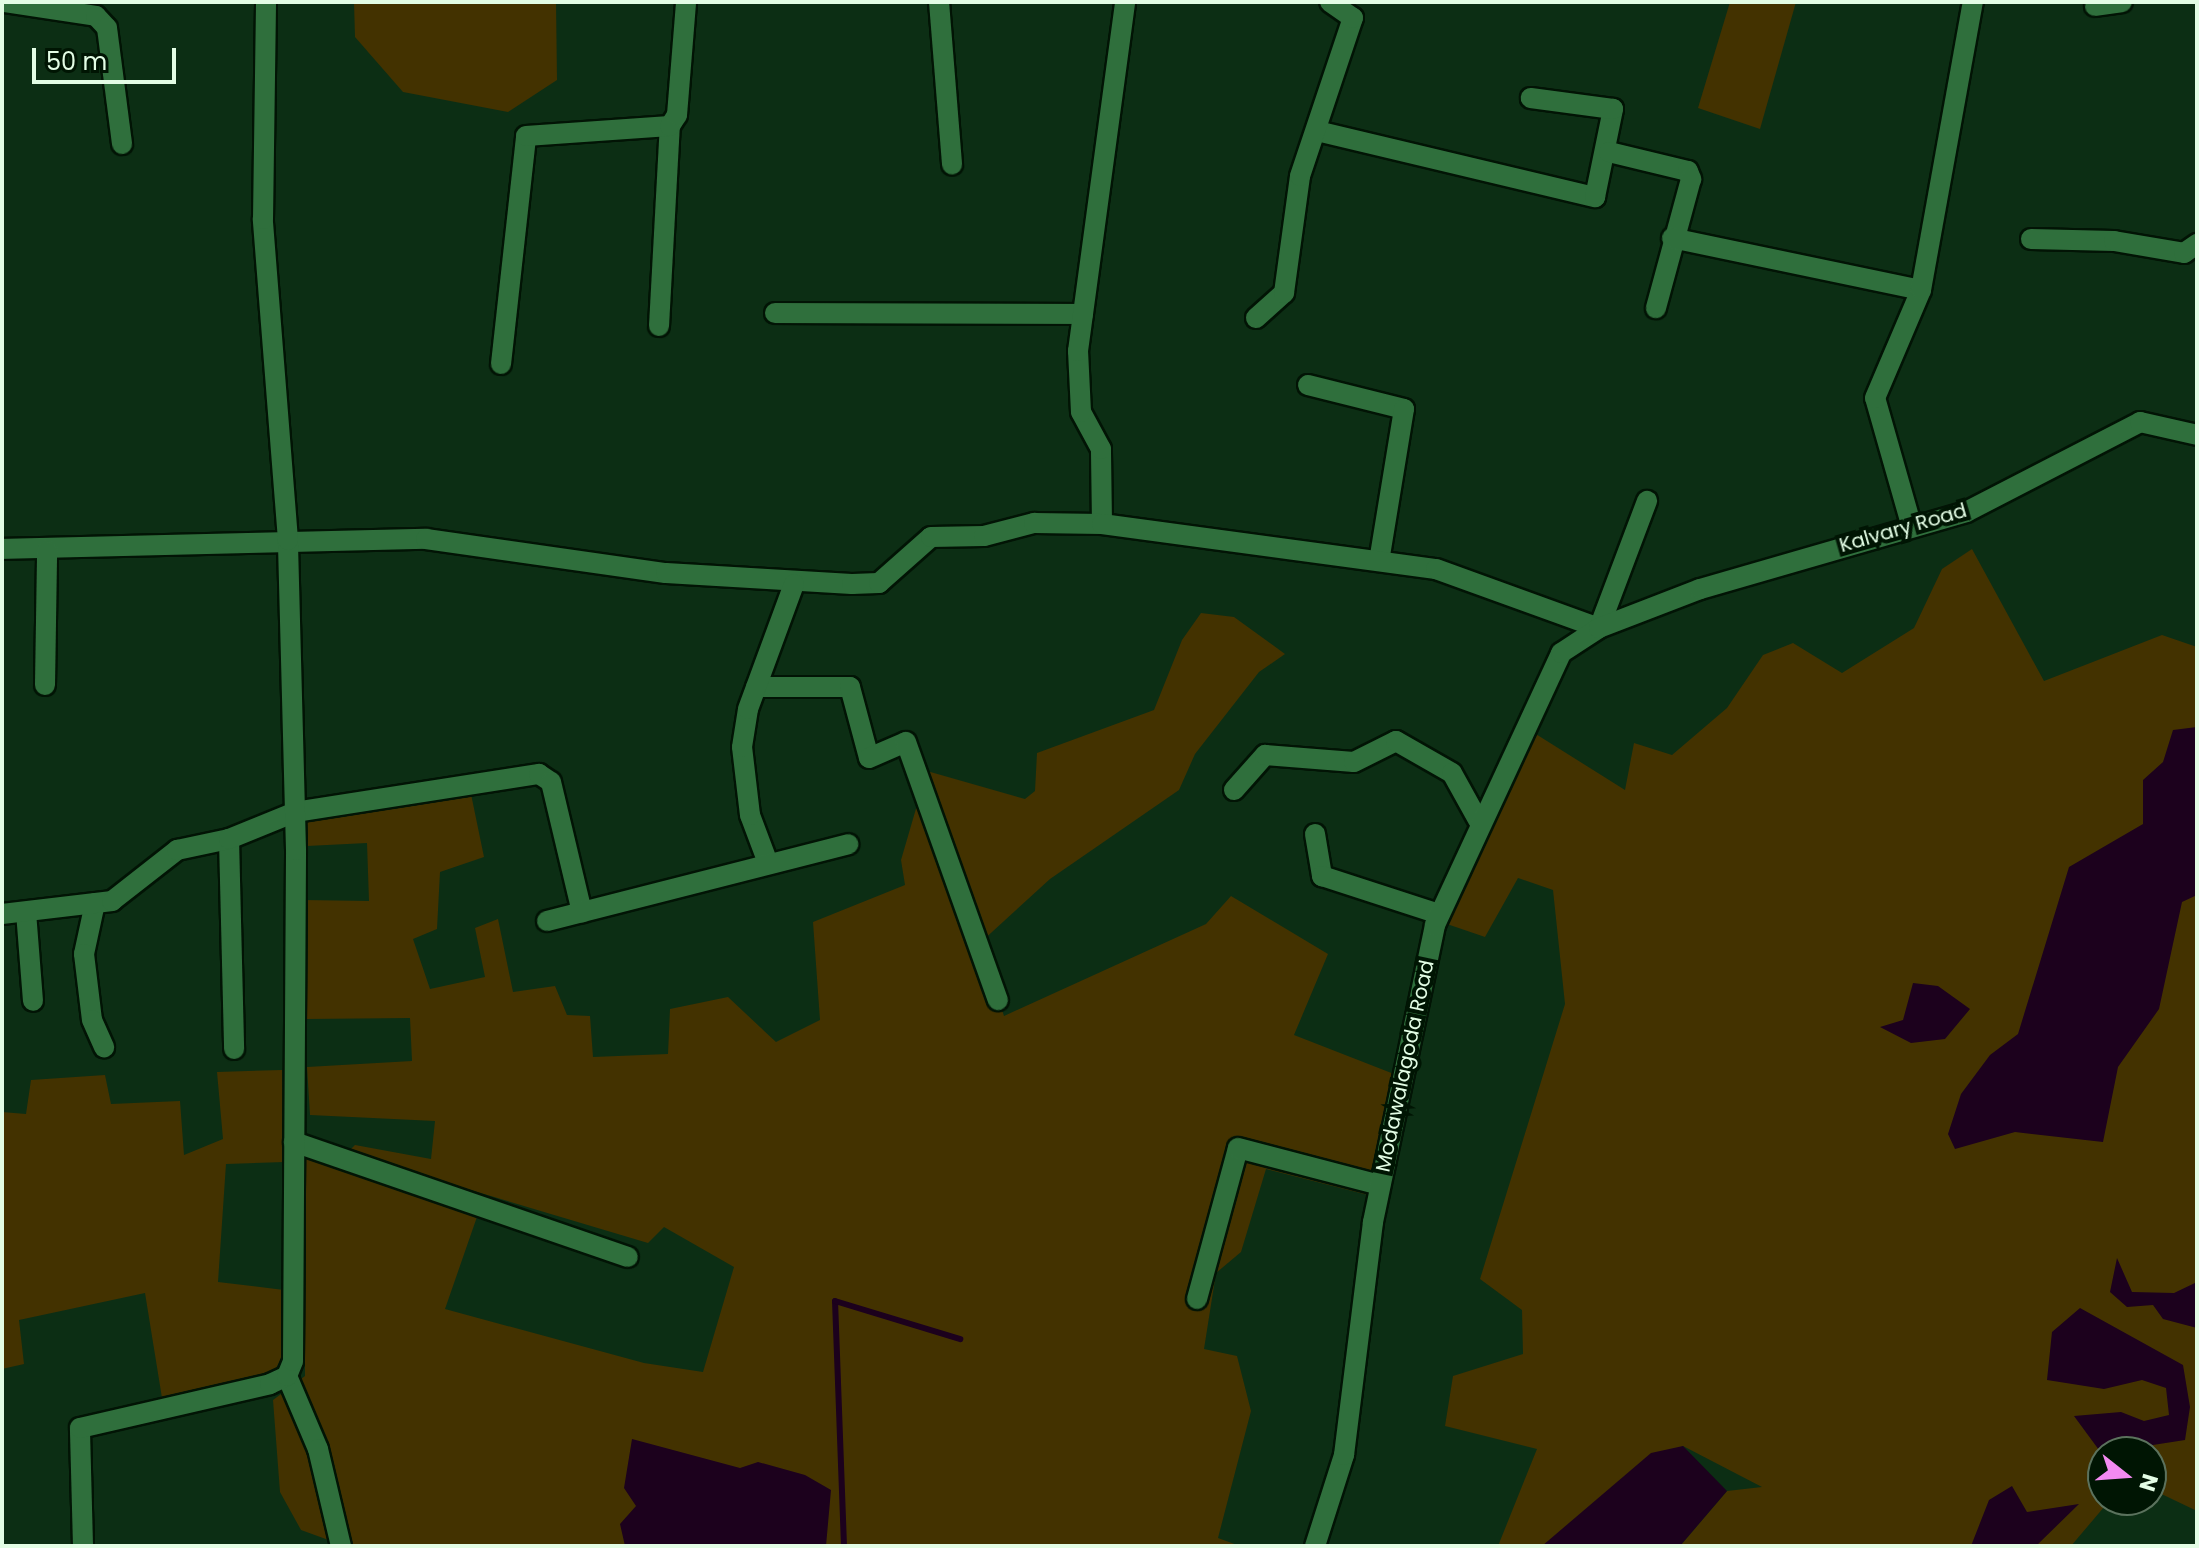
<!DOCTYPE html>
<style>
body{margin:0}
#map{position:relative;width:2199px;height:1548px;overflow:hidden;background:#0c2e14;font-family:Poppins,sans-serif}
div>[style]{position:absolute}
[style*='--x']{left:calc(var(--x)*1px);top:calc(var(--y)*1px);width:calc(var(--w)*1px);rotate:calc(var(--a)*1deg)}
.green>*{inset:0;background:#433200}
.water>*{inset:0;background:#1c011d}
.stream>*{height:6px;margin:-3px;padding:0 3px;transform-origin:3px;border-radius:3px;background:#1c011d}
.roads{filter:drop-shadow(2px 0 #021405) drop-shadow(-2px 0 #021405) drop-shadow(0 2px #021405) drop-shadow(0 -2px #021405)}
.minor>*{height:20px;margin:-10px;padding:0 10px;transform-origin:10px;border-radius:10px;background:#2f6f3c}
span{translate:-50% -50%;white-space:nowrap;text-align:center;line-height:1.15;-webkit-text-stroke:8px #001503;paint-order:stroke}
.street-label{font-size:20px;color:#e3fde5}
.frame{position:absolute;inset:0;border:4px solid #e3fde5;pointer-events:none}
.north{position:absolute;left:2087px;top:1436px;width:80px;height:80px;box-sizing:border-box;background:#001503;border:2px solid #5b725d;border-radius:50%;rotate:107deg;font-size:22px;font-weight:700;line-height:32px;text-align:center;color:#e3fde5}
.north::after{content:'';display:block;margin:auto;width:28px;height:36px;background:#f38af1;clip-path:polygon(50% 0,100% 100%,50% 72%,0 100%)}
.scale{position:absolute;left:32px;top:48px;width:144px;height:36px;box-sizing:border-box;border:4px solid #e3fde5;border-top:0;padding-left:10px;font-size:24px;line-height:28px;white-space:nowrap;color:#e3fde5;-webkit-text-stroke:6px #001503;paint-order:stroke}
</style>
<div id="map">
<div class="green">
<i style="clip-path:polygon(354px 2px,556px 2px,557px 80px,508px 112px,403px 92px,355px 37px)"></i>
<i style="clip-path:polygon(1730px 2px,1796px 2px,1760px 129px,1698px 108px)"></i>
<i style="clip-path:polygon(1972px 549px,2044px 681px,2162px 635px,2197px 647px,2197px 1511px,2151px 1489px,2151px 1452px,2103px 1452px,2103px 1500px,2110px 1500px,2071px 1546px,1680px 1546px,1727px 1491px,1762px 1487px,1683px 1446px,1542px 1546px,1498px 1546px,1537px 1449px,1445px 1426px,1453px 1376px,1523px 1354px,1522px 1310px,1480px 1279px,1565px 1004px,1553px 890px,1518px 878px,1485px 937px,1444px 923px,1531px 731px,1625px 790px,1634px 743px,1672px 755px,1727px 708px,1763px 655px,1793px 643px,1842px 673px,1914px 628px,1942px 569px)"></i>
<i style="clip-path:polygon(1201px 613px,1234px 617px,1285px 654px,1259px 672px,1195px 754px,1179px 790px,1050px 879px,980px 943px,1004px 1016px,1206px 924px,1231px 896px,1328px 954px,1294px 1035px,1394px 1074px,1368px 1195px,1266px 1169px,1241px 1252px,1216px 1273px,1204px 1349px,1237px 1356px,1251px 1411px,1218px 1538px,1240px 1546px,345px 1546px,301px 1530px,280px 1492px,273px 1400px,305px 1376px,304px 1153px,478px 1214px,445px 1309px,644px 1363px,703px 1372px,734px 1267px,664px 1227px,648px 1243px,347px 1153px,355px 1145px,431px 1159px,435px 1121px,310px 1115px,307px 1067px,412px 1061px,410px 1018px,306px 1019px,303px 900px,369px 901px,367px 843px,307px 846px,304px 821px,471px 794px,484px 857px,440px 872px,437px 929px,413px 939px,430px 989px,485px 977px,475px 928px,498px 919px,513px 992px,555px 986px,567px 1015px,590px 1016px,593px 1057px,668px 1054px,670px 1009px,728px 997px,776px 1042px,820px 1020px,813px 922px,905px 885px,901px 860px,927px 771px,1025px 799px,1035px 791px,1037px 753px,1154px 710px,1182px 640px)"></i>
<i style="clip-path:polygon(282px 1070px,285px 1162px,226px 1164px,218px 1282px,284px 1290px,284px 1353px,274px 1372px,162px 1398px,145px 1293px,19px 1320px,24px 1364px,2px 1369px,2px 1112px,26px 1114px,31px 1080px,105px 1075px,111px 1104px,180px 1101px,184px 1155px,223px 1139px,217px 1072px)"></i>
</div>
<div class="water">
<i style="clip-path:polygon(2197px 727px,2197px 895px,2182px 902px,2159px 1009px,2118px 1067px,2103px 1142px,2015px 1132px,1955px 1149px,1948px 1134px,1961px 1094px,1990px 1055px,2018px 1034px,2069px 867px,2143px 824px,2143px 780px,2163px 762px,2173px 730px)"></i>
<i style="clip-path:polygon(1913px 983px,1938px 986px,1970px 1009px,1945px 1039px,1911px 1043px,1880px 1027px,1903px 1020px)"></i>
<i style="clip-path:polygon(2117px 1258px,2132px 1292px,2174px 1293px,2197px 1282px,2197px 1328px,2163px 1319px,2153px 1305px,2127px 1307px,2110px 1292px)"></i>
<i style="clip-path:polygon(2080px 1308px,2183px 1365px,2190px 1407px,2185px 1440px,2140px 1447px,2132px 1437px,2118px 1437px,2117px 1452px,2099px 1450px,2074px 1416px,2121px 1412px,2144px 1421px,2169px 1415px,2166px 1388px,2142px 1380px,2104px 1389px,2047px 1380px,2052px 1332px)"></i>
<i style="clip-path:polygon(632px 1439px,740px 1468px,758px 1462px,805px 1475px,831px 1490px,826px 1546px,625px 1546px,620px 1524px,636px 1506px,624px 1488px)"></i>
<i style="clip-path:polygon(1683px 1446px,1727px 1491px,1680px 1546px,1542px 1546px,1651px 1453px)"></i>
<i style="clip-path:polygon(2012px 1486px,2027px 1512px,2079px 1504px,2036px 1546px,1971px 1546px,1989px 1500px)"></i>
</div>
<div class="stream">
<i style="--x:844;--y:1546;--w:245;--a:-92.1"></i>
<i style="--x:835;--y:1301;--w:131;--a:16.9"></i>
</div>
<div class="roads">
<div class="minor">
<i style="--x:5;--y:2;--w:92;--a:8.7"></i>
<i style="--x:96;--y:16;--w:16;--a:47"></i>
<i style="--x:107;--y:28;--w:117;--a:82.6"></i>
<i style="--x:939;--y:2;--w:163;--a:85.4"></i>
<i style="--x:2095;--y:6;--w:27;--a:-8"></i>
<i style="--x:1317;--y:131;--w:286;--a:13.4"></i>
<i style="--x:1595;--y:197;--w:90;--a:-78.4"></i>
<i style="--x:1613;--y:109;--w:83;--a:-172.4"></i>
<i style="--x:1609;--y:152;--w:81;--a:13.5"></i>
<i style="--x:1688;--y:171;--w:9;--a:69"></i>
<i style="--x:1691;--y:179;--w:134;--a:105.2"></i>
<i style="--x:1672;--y:238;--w:254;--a:11.8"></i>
<i style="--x:2031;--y:239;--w:83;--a:1.4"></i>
<i style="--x:2114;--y:241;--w:71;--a:9.7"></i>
<i style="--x:2184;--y:253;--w:16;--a:-35"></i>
<i style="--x:775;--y:313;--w:308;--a:0.2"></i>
<i style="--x:1256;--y:318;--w:38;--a:-42"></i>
<i style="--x:1284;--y:293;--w:118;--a:-82.2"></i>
<i style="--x:1300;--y:176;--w:167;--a:-71.5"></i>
<i style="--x:1353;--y:18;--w:28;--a:-145"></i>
<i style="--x:659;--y:326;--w:200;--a:-86.9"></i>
<i style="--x:501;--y:364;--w:229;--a:-83.7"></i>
<i style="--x:526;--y:136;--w:144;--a:-4"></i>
<i style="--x:670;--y:126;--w:13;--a:-58"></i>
<i style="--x:677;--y:115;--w:113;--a:-85.4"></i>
<i style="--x:1308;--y:385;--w:99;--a:14"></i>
<i style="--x:1404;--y:409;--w:154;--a:99.3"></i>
<i style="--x:1102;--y:524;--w:75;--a:-90.8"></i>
<i style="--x:1101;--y:449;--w:42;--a:-118.4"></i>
<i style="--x:1081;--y:412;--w:61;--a:-92.8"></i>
<i style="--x:1078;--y:351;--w:352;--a:-82.3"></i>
<i style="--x:1911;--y:524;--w:131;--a:-105.9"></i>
<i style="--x:1875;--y:398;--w:117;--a:-66.9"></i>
<i style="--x:1921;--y:290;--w:293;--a:-79.8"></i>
<i style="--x:2;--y:549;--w:424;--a:-1.4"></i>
<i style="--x:426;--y:539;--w:242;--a:8.1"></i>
<i style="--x:666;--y:573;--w:186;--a:3.4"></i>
<i style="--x:852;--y:584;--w:27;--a:-2"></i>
<i style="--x:879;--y:583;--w:69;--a:-41.5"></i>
<i style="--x:931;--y:537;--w:53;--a:-1.1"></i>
<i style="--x:984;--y:536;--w:52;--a:-14.6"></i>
<i style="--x:1034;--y:523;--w:68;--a:0.8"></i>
<i style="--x:1102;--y:524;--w:337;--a:7.7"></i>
<i style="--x:1436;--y:569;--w:173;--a:19.9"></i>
<i style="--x:1599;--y:628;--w:136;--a:-69.3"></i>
<i style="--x:45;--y:685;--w:134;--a:-89.1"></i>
<i style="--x:756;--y:687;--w:94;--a:0"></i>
<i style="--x:850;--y:687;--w:73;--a:75"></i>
<i style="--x:869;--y:758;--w:40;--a:-23.4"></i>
<i style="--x:906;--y:742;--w:274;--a:70.4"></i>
<i style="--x:1234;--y:790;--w:47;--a:-48.5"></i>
<i style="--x:1265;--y:755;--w:89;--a:4.5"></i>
<i style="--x:1354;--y:762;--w:47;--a:-26.6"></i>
<i style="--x:1396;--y:741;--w:64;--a:29.7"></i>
<i style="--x:1452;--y:773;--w:54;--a:61"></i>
<i style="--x:1315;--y:834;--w:43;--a:80.5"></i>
<i style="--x:1322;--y:876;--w:123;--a:18"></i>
<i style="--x:229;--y:839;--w:210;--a:88.6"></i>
<i style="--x:768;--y:863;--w:51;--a:-110.6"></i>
<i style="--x:750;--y:815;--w:68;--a:-96.7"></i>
<i style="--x:742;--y:747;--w:38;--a:-81"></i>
<i style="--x:748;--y:709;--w:133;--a:-69.8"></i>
<i style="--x:95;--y:903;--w:52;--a:102.2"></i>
<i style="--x:84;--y:954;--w:66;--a:83.1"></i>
<i style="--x:92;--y:1020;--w:30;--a:66"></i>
<i style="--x:26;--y:912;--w:89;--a:85.5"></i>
<i style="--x:2;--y:914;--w:111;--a:-6.7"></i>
<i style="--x:112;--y:901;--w:83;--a:-38.1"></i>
<i style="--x:177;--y:850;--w:53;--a:-11.9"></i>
<i style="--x:229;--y:839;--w:71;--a:-22.2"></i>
<i style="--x:295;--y:812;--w:247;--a:-8.9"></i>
<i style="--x:539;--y:774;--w:14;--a:34"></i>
<i style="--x:551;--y:782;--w:134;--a:76.6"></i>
<i style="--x:547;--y:921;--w:311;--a:-14.3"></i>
<i style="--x:294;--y:1142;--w:353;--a:19"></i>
<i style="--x:1197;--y:1299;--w:156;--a:-74.8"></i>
<i style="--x:1238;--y:1148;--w:147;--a:14.6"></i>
<i style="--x:287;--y:1376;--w:79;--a:67"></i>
<i style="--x:318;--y:1449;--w:100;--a:76.7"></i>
<i style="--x:83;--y:1546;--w:118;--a:-91.5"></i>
<i style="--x:80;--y:1428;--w:195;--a:-13"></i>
<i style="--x:270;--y:1384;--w:19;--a:-25"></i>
<i style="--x:287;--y:1376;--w:16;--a:-68"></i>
<i style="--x:293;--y:1361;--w:511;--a:-89.66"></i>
<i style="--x:296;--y:850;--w:310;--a:-91.5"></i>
<i style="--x:288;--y:540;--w:322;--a:-94.5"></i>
<i style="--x:263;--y:219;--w:217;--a:-89.2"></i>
<i style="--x:1315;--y:1546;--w:96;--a:-72.3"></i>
<i style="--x:1344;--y:1455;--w:235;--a:-82.9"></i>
<i style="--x:1373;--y:1222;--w:303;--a:-78.2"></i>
<i style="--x:1435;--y:925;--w:300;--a:-65.1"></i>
<i style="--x:1561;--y:653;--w:45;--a:-33.3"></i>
<i style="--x:1599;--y:628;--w:108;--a:-21.1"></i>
<i style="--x:1700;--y:589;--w:277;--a:-16.1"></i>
<i style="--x:1966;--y:512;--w:196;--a:-27.3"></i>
<i style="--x:2140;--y:422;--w:58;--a:12.8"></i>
</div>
</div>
<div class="street-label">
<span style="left:1903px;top:528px;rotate:-16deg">Kalvary Road</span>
<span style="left:1405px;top:1066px;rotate:-78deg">Modawalagoda Road</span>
</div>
<div class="frame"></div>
<div class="north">N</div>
<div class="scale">50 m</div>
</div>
